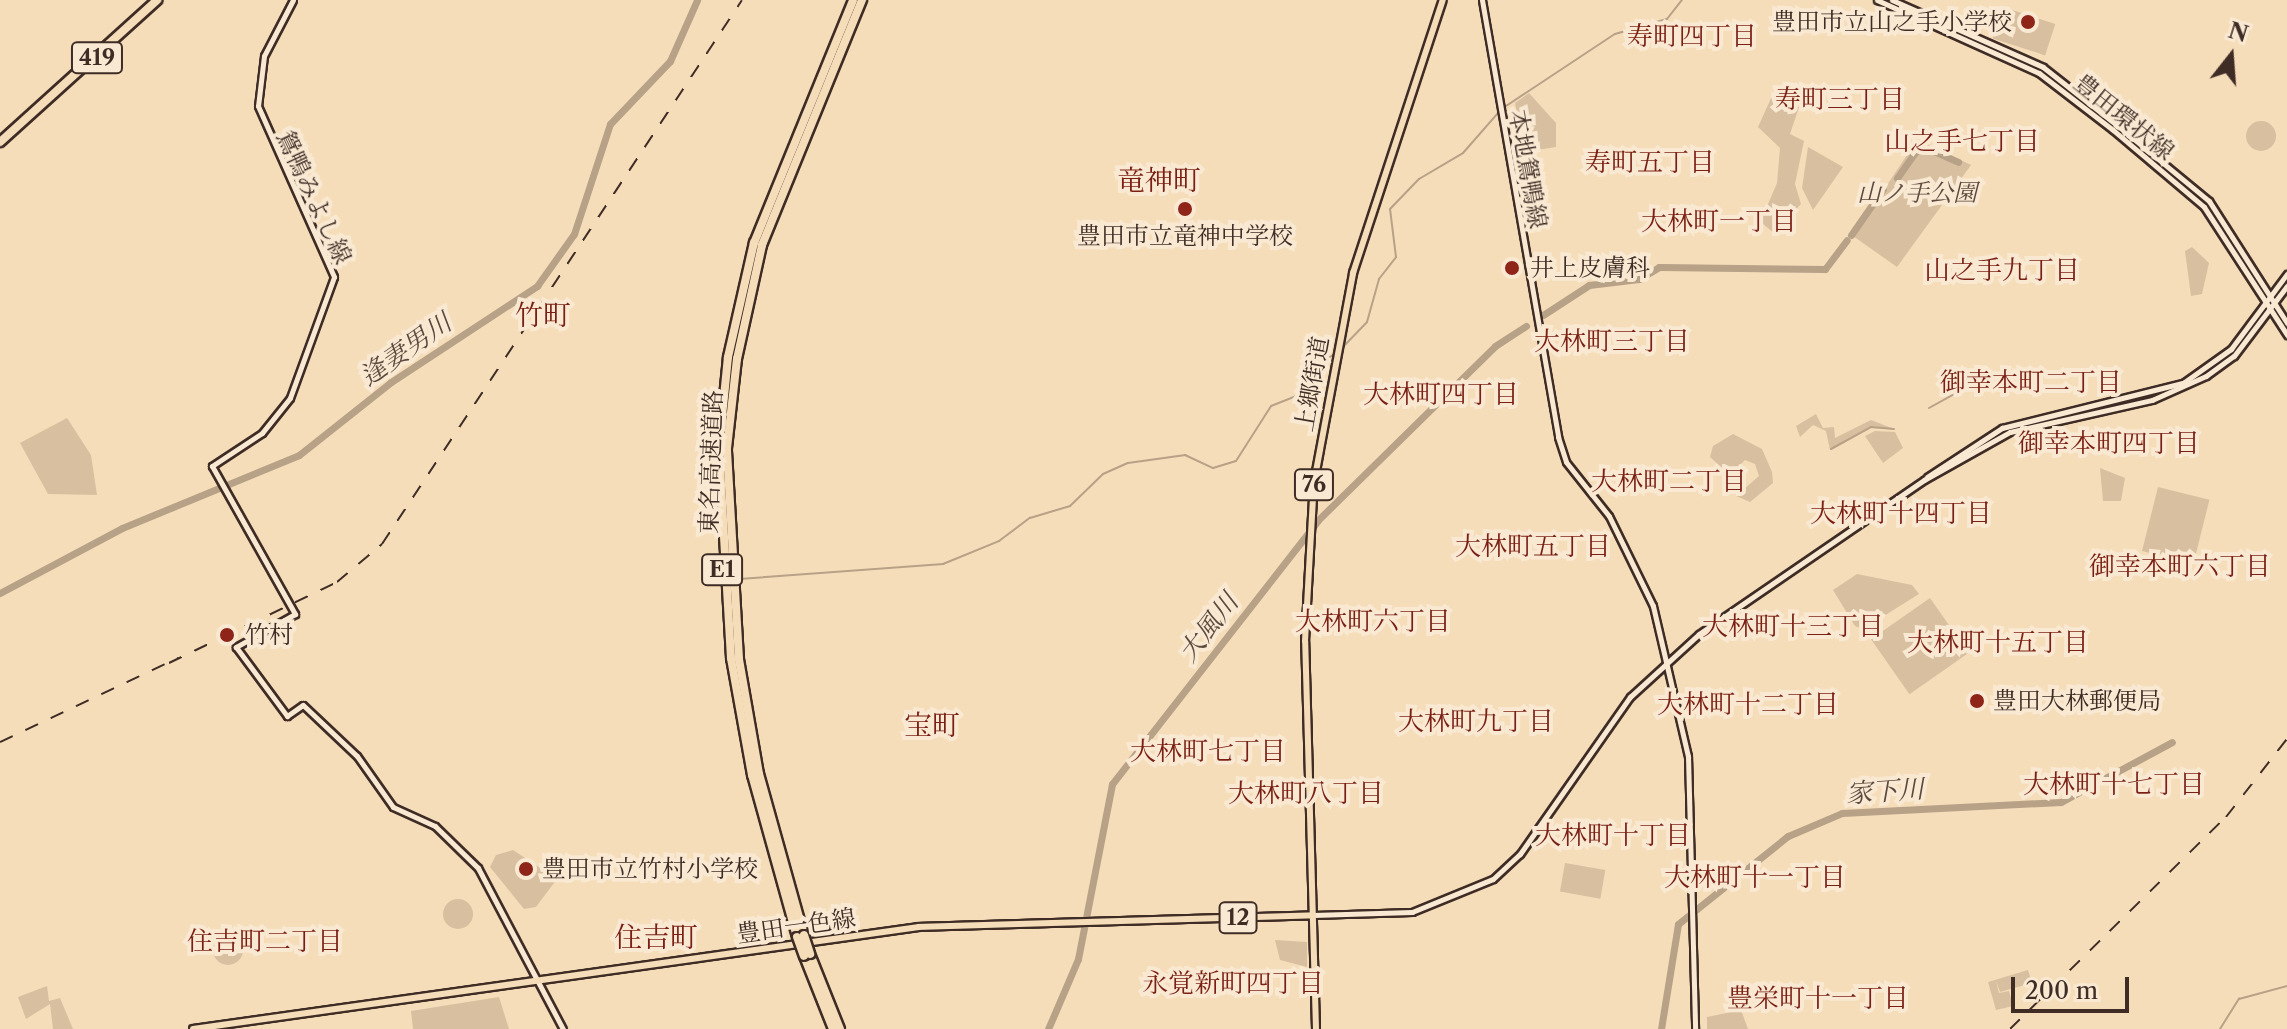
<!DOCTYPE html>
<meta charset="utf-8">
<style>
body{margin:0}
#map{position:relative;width:2287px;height:1029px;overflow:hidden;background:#f6ddb9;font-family:"Libre Caslon Text","Noto Serif JP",serif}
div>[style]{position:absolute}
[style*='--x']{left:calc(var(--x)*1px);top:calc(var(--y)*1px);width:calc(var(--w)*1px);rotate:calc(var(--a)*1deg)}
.green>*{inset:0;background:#d7bfa0;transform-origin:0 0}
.round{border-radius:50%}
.stream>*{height:2px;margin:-1px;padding:0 1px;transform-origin:1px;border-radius:1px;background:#b7a187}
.river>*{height:7px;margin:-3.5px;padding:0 3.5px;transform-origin:3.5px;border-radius:3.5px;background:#b7a187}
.roads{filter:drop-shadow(2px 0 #3e2c25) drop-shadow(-2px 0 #3e2c25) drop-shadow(0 2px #3e2c25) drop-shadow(0 -2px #3e2c25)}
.secondary>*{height:5px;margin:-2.5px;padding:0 2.5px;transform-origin:2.5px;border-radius:2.5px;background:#f9e9d2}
.primary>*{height:6px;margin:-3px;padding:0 3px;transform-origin:3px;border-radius:3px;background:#f6ddb9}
.highway>*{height:8px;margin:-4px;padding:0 4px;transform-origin:4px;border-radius:4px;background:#f6ddb9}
.rail>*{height:2px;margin-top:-1px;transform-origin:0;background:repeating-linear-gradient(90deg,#3e2c25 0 14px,transparent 0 28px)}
.bridges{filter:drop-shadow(2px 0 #3e2c25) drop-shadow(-2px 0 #3e2c25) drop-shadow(0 2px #3e2c25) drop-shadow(0 -2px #3e2c25)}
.highway-bridge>*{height:8px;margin:-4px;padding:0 4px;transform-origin:4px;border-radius:4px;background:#f6ddb9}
.dots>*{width:22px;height:22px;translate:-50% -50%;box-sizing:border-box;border:4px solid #f9e9d2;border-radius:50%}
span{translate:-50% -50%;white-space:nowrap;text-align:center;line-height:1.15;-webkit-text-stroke:8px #f9e9d2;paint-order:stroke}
.shield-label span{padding:2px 6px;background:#f9e9d2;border:2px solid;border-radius:6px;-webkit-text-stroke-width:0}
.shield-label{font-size:22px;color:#3e2c25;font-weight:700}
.poi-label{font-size:24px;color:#3e2c25}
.right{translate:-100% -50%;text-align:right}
.left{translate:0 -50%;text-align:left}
.street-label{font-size:24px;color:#3e2c25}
.park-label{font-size:24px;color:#5d493e;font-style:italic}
.neighbourhood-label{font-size:26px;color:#7a1f14}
.water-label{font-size:26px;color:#5c493e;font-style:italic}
.quarter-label{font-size:28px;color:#7a1f14}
.north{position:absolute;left:2191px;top:16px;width:80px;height:80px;-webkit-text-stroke:6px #f9e9d2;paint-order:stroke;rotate:17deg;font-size:22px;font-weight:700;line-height:32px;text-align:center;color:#3e2c25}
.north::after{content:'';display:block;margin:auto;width:28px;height:36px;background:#3e2c25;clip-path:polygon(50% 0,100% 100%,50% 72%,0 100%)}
.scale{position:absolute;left:2011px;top:977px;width:118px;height:36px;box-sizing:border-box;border:4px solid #3e2c25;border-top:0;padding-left:10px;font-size:24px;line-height:28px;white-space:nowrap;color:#3e2c25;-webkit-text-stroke:6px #f9e9d2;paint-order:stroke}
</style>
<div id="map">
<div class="green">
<i style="left:2003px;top:7px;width:55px;height:33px;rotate:18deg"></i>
<i style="clip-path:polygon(1529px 93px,1556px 123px,1556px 147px,1524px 152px,1515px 103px)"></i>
<i style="clip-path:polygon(1772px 96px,1799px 107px,1790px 134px,1804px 141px,1795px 184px,1801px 204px,1774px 233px,1751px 214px,1768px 204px,1777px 183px,1780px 148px,1758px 127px)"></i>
<i class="round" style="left:2246px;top:121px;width:30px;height:30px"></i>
<i style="clip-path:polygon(1925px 143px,1971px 165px,1897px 267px,1853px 236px,1911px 149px)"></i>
<i style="clip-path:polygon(1808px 147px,1843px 167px,1813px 210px,1802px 188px)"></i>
<i style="clip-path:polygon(2192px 247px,2209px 263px,2202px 294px,2191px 296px,2185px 251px)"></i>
<i style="clip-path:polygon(1816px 414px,1823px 428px,1834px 427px,1835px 438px,1871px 420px,1894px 429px,1870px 428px,1830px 450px,1826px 431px,1813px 425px,1800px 437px,1796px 426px)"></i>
<i style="clip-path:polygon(67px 418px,91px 455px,97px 495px,48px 494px,20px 443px)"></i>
<i style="clip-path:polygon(1875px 431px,1895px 432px,1903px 448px,1883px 463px,1865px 436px)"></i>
<i style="clip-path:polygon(1733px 434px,1762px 449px,1772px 472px,1773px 483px,1750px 502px,1736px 496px,1759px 476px,1755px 464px,1745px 460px,1730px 475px,1710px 457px,1713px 446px)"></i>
<i style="clip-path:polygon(2100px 468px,2125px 478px,2121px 501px,2103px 501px)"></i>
<i style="left:2158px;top:487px;width:53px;height:66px;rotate:14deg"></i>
<i style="clip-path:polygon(1857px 574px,1912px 585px,1919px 594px,1863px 629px,1855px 626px,1833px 590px)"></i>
<i style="left:1930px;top:598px;width:67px;height:72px;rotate:55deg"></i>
<i style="clip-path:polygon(513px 850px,557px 879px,536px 907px,524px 909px,490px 867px,496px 855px)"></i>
<i style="left:1565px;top:863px;width:41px;height:29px;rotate:10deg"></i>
<i class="round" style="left:443px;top:899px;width:30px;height:30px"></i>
<i class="round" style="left:213px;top:935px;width:30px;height:30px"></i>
<i style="clip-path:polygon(1275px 940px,1307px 942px,1307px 967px,1280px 960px)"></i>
<i style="clip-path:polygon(2028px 970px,2032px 983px,2000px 992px,1996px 981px,1999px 993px,2009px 991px,2013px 1006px,1996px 1010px,1988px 982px)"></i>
<i style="clip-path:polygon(47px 986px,49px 1001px,60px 998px,73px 1029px,53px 1029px,50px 1004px,26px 1019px,18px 997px)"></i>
<i style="clip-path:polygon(499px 997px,509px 1029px,413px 1029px,411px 1011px)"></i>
<i style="clip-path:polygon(1741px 1010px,1748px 1029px,1707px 1029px,1707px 1017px)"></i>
</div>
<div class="stream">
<i style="--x:1503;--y:108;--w:134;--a:-33.5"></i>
<i style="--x:1615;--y:34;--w:54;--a:-16.1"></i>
<i style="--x:1667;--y:19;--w:24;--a:-52"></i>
<i style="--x:1340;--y:350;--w:39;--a:-46"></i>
<i style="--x:1367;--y:322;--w:45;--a:-74.4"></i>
<i style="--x:1379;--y:279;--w:28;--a:-52"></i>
<i style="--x:1396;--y:257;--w:48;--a:-97.1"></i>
<i style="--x:1390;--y:209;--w:42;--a:-46"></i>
<i style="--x:1419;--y:179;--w:51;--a:-30.6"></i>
<i style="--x:1463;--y:153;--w:53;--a:-48.8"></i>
<i style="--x:1929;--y:408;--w:37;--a:-29"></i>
<i style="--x:1831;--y:449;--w:46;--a:-28.8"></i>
<i style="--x:1871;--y:427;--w:23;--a:5"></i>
<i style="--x:739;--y:579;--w:205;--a:-4.2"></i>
<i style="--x:943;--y:564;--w:61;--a:-22.3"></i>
<i style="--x:999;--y:541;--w:39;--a:-37"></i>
<i style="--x:1030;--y:518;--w:42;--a:-16.7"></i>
<i style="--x:1070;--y:506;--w:46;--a:-44.1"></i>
<i style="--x:1103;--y:474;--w:27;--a:-24"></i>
<i style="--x:1128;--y:463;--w:58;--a:-8"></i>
<i style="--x:1185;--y:455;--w:31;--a:25"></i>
<i style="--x:1213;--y:468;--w:24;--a:-17"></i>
<i style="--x:1236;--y:461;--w:65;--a:-57.5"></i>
<i style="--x:1271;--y:406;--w:52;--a:-21.6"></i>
<i style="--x:1319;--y:387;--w:29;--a:-76"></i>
<i style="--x:1326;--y:359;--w:10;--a:-29"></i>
<i style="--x:711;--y:581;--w:13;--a:-4"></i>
<i style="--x:2220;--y:1029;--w:36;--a:-58"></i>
<i style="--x:2239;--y:999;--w:50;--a:-15.2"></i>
</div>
<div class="river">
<i style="--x:1897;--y:178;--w:33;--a:-55"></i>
<i style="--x:1916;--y:151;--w:11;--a:-15"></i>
<i style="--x:1927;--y:148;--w:34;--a:24"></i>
<i style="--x:1851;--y:235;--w:56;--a:-55.2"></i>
<i style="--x:1543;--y:315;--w:55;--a:-33.1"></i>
<i style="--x:1589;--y:285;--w:50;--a:-6.8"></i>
<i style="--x:1639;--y:279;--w:23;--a:-31"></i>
<i style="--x:1659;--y:267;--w:166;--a:0.7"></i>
<i style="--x:1825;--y:269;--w:36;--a:-53"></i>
<i style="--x:0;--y:593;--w:138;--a:-28"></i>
<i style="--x:122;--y:528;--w:191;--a:-22.4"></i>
<i style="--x:299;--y:455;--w:117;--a:-38.4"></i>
<i style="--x:391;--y:382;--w:175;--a:-33.3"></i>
<i style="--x:537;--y:286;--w:64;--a:-54.6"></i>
<i style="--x:574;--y:234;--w:116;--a:-71.9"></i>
<i style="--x:610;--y:124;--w:87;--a:-46.4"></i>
<i style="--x:670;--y:61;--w:67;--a:-66.1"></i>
<i style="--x:1048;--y:1029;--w:76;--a:-66.8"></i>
<i style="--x:1078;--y:959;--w:178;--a:-79"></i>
<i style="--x:1112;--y:784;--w:335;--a:-52"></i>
<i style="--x:1318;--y:520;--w:248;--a:-44.5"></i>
<i style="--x:1495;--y:346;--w:37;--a:-33"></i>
<i style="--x:1661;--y:1029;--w:106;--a:-80.8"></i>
<i style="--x:1678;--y:924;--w:141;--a:-38.7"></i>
<i style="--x:1788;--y:836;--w:59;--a:-23.1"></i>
<i style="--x:1842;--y:813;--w:219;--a:-2.9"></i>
<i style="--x:2061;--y:802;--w:126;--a:-28.4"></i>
</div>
<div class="roads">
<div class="secondary">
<i style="--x:293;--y:0;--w:63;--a:117.4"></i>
<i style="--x:264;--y:56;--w:50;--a:96.8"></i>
<i style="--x:258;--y:106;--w:187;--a:66"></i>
<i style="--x:334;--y:277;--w:129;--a:110"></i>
<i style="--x:290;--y:398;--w:45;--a:128.7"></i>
<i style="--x:262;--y:433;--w:60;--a:146.6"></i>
<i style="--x:212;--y:466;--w:170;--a:60.7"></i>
<i style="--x:295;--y:614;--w:68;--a:150.8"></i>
<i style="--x:236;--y:647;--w:86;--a:53.5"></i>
<i style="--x:287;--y:716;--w:19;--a:-35"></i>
<i style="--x:303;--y:705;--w:74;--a:43.4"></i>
<i style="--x:357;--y:756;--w:62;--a:54.8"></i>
<i style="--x:393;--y:807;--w:46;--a:24.3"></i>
<i style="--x:435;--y:826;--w:60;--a:44.3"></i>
<i style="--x:478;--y:868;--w:182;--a:62.2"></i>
<i style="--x:1482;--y:0;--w:444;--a:80.1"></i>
<i style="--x:1558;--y:437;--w:26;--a:72"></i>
<i style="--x:1566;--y:462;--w:69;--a:51.5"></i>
<i style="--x:1609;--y:516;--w:100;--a:63.9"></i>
<i style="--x:1653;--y:606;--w:154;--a:76.9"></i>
<i style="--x:1688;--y:756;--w:273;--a:88.5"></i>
<i style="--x:1877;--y:0;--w:178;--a:24.3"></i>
<i style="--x:2039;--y:73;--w:93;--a:37.6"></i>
<i style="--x:2113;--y:130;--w:119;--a:40.2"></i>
<i style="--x:2204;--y:207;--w:153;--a:57"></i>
<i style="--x:1892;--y:0;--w:165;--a:23.9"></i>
<i style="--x:2043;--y:67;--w:95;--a:38.2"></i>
<i style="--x:2118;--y:126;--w:118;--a:39.5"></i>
<i style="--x:2209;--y:201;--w:145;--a:57.4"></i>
<i style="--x:1927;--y:477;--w:90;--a:-33.2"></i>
<i style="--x:2002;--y:428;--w:187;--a:-14"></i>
<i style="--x:2183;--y:383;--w:59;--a:-35.3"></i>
<i style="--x:2231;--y:349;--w:94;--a:-53.3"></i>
<i style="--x:1313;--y:915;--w:99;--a:-1.7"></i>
<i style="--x:1412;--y:912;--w:87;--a:-22.2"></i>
<i style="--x:1493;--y:879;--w:37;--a:-43"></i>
<i style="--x:1520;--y:854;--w:192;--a:-55"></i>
<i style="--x:1630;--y:697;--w:93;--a:-42.4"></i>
<i style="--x:1699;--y:634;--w:273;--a:-34.4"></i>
<i style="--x:1924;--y:480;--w:98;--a:-29.2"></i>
<i style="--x:2010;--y:432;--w:146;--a:-12.7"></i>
<i style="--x:2152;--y:400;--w:59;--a:-24"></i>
<i style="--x:2206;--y:376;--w:34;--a:-36"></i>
<i style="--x:2234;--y:356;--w:88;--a:-52.9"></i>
</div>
<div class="primary">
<i style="--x:193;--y:1029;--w:733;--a:-8"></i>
<i style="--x:919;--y:927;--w:394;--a:-1.7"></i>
<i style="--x:1316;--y:1029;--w:388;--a:-91.6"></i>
<i style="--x:1305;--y:641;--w:159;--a:-86.8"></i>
<i style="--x:1314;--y:482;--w:213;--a:-79.4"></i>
<i style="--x:1353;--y:273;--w:287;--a:-71.8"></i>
</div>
<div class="highway">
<i style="--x:0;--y:142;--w:212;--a:-42.1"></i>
<i style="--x:804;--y:935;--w:167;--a:-105.6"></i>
<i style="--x:759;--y:774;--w:117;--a:-99.9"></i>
<i style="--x:739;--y:659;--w:211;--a:-93.3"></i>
<i style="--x:727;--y:448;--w:90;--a:-83.6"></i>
<i style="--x:737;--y:359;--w:117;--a:-77.6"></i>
<i style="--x:762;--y:245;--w:265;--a:-67.8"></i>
<i style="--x:797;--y:937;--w:168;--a:-105.5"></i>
<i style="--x:752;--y:775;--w:119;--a:-100.2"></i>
<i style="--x:731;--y:658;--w:211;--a:-93.3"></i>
<i style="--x:719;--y:447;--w:90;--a:-84.3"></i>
<i style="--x:728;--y:357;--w:117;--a:-77.2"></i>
<i style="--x:754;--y:243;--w:262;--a:-67.8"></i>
<i style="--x:810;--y:954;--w:81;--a:68.2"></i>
<i style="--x:804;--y:956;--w:79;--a:68.3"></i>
</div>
</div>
<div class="rail">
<i style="--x:169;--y:663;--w:187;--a:-25.7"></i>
<i style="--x:337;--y:582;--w:59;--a:-40.2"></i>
<i style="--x:382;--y:544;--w:652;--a:-56.5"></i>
<i style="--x:0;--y:742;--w:197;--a:-25.3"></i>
<i style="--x:2010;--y:1029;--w:303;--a:-44.5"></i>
<i style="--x:2226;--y:817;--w:99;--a:-52"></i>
</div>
<div class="bridges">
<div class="highway-bridge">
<i style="--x:804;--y:935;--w:20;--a:72"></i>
<i style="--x:797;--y:937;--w:20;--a:70"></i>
</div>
</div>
<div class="dots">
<i style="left:2028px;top:22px;background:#8f2418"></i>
<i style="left:1185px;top:209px;background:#8f2418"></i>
<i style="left:1512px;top:268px;background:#8f2418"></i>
<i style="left:227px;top:635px;background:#8f2418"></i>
<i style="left:1977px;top:701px;background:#8f2418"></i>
<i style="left:526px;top:869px;background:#8f2418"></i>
</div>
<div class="shield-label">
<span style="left:97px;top:58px">419</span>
<span style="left:1314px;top:485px">76</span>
<span style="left:722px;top:570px">E1</span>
<span style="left:1238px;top:918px">12</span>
</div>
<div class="poi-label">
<span class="right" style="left:2012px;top:22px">豊田市立山之手小学校</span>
<span style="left:1185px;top:236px">豊田市立竜神中学校</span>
<span class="left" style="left:1530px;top:268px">井上皮膚科</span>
<span class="left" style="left:245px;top:635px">竹村</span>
<span class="left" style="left:1993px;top:701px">豊田大林郵便局</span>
<span class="left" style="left:542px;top:869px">豊田市立竹村小学校</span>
</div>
<div class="street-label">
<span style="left:2124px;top:117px;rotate:39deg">豊田環状線</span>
<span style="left:1528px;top:169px;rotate:80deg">本地鴛鴨線</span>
<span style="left:314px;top:197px;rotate:65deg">鴛鴨みよし線</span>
<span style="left:1312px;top:384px;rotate:-80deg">上郷街道</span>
<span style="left:711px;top:462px;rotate:-88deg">東名高速道路</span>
<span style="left:796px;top:926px;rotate:-8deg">豊田一色線</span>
</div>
<div class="park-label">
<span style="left:1917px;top:193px">山ノ手公園</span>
</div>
<div class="neighbourhood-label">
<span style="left:1692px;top:37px">寿町四丁目</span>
<span style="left:1840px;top:100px">寿町三丁目</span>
<span style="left:1962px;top:142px">山之手七丁目</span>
<span style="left:1650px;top:163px">寿町五丁目</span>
<span style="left:1719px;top:222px">大林町一丁目</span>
<span style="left:2002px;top:271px">山之手九丁目</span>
<span style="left:1612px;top:342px">大林町三丁目</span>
<span style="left:2031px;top:383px">御幸本町二丁目</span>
<span style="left:1441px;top:395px">大林町四丁目</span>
<span style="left:2109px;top:444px">御幸本町四丁目</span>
<span style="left:1669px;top:482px">大林町二丁目</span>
<span style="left:1901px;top:514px">大林町十四丁目</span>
<span style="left:1533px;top:547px">大林町五丁目</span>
<span style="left:2180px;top:567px">御幸本町六丁目</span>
<span style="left:1373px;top:622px">大林町六丁目</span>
<span style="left:1793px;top:627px">大林町十三丁目</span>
<span style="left:1998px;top:643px">大林町十五丁目</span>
<span style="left:1748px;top:705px">大林町十二丁目</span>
<span style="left:1476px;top:722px">大林町九丁目</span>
<span style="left:1208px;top:752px">大林町七丁目</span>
<span style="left:2114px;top:785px">大林町十七丁目</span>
<span style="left:1306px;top:794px">大林町八丁目</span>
<span style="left:1613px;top:836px">大林町十丁目</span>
<span style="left:1755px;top:878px">大林町十一丁目</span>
<span style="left:265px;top:942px">住吉町二丁目</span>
<span style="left:1233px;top:984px">永覚新町四丁目</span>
<span style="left:1818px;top:999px">豊栄町十一丁目</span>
</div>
<div class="water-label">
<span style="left:406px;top:350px;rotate:-35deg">逢妻男川</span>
<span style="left:1209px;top:628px;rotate:-52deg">大風川</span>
<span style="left:1885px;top:792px;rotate:-4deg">家下川</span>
</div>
<div class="quarter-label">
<span style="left:1159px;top:180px">竜神町</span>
<span style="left:543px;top:315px">竹町</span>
<span style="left:932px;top:725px">宝町</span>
<span style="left:656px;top:937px">住吉町</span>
</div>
<div class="north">N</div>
<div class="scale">200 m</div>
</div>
